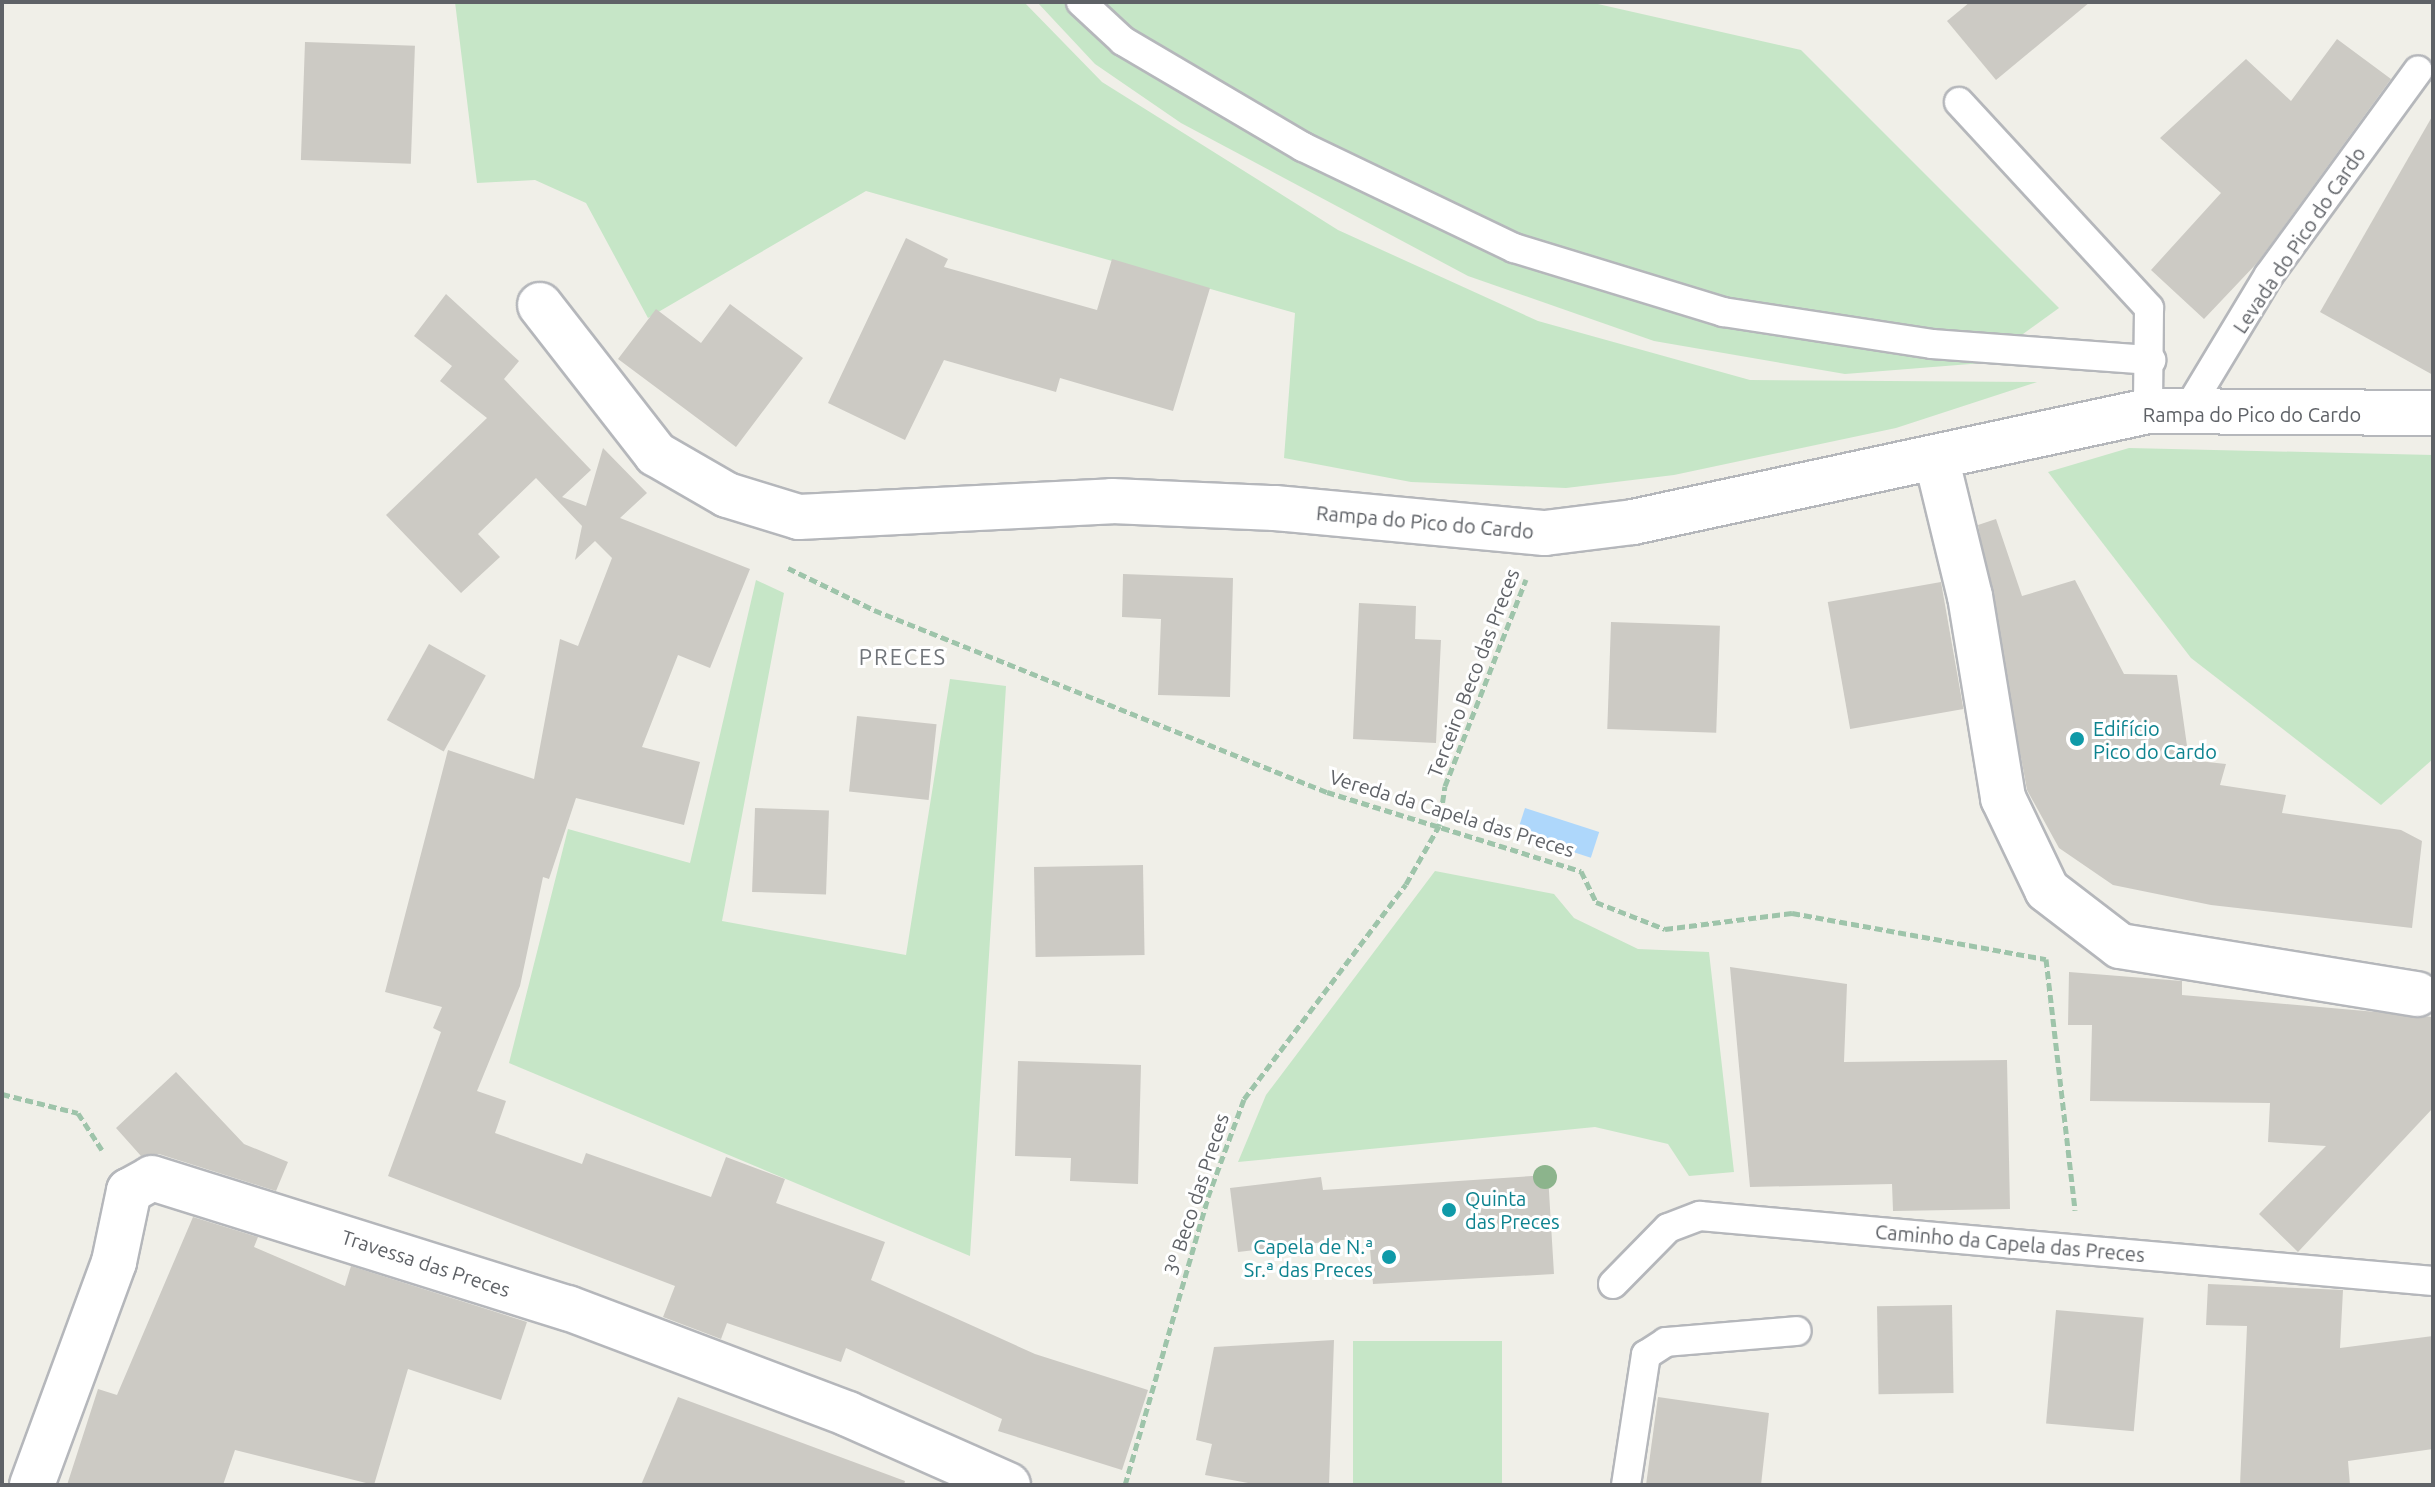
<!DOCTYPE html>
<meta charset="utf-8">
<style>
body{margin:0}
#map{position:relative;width:2435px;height:1487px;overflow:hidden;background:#f0efe8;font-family:Ubuntu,sans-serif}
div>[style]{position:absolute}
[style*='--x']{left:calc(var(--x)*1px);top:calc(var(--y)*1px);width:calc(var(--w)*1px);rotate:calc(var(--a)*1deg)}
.green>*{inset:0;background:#c6e6c7;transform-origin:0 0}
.water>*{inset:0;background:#aed7fb;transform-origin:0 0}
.building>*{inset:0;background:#cccac4;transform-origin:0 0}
.path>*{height:5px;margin-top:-2.5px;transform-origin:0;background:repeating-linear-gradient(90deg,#9ec4aa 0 8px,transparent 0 12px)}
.roads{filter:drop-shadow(2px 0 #b5b7bb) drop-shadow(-2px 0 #b5b7bb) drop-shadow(0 2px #b5b7bb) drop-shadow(0 -2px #b5b7bb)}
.service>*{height:28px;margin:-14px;padding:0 14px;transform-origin:14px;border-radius:14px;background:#fff}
.minor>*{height:44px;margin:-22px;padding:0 22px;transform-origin:22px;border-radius:22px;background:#fff}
.trees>*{width:24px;height:24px;margin:-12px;border-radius:50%;background:#8cb48c}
.dots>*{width:22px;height:22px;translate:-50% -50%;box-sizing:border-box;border:4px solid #fff;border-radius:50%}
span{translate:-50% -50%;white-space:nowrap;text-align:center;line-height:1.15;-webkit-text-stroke:6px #fff;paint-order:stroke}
.street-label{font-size:20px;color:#5f6267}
.culture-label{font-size:20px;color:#0d838f}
.left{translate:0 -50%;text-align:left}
.right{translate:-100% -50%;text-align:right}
.neighbourhood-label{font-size:22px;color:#707479;letter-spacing:2px}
.frame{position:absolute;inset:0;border:4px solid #5f6267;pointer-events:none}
</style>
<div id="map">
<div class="green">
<i style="clip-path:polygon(455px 2px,1024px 2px,1102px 82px,1338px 230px,1538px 321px,1750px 380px,2037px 382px,1896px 428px,1674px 475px,1566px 488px,1411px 482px,1284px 458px,1295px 313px,866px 191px,648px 318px,586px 203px,535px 180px,477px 183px)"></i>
<i style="clip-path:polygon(1037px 2px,1589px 2px,1801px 50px,2059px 308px,1983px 363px,1845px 374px,1654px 341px,1468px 276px,1181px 123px,1095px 64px)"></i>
<i style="clip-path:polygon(2129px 448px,2433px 455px,2433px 759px,2381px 805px,2191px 658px,2048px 472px)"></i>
<i style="clip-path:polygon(756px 580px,784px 593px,722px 921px,906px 955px,950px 679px,1006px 686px,970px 1256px,509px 1063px,568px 829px,690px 863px)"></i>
<i style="clip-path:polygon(1435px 871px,1554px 894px,1574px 918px,1638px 949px,1709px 952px,1734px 1172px,1689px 1176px,1668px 1144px,1595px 1127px,1238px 1162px,1266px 1095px)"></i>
<i style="left:1353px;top:1341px;width:149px;height:144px"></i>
</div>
<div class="water">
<i style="left:1525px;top:808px;width:78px;height:27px;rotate:18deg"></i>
</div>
<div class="building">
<i style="clip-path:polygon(1970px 2px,2090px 2px,1996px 80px,1947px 21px)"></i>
<i style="clip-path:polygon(2337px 39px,2391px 79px,2258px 262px,2204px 319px,2151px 270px,2221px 193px,2160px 138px,2246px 59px,2291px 101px)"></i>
<i style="left:305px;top:42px;width:110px;height:118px;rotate:2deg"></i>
<i style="clip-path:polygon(2433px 115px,2433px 375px,2320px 312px)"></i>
<i style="clip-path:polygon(906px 238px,948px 259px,944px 267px,1097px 310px,1112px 259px,1210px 288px,1173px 411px,1060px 378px,1056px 392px,944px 360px,905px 440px,828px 403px)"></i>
<i style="clip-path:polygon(446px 294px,519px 361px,504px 379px,591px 470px,562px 497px,586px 506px,603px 448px,647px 493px,620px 518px,750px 569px,710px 668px,678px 655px,642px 747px,700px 762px,684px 825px,576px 798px,549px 879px,543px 877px,520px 986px,477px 1091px,506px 1101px,495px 1133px,582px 1164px,586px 1153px,711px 1197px,726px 1157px,785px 1179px,776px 1203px,885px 1242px,871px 1280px,1035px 1354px,1148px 1390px,1122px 1470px,998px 1431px,1002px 1419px,846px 1348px,841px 1362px,727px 1323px,721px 1339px,663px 1317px,675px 1286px,388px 1176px,441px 1032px,433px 1028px,442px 1007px,385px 992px,448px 750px,534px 779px,560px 639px,578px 646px,612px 558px,595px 541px,575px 560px,582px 526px,536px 478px,478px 534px,500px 557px,461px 593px,386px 515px,487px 418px,440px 381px,452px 366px,414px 336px)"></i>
<i style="clip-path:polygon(730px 304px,803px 358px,736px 447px,618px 359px,656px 309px,701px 343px)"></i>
<i style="clip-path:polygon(1996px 519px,2022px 596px,2075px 580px,2124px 674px,2177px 675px,2189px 760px,2226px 764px,2220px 785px,2286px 795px,2282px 813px,2401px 830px,2422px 841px,2412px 928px,2211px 905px,2113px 885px,2059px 848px,2027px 790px,1978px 525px)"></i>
<i style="clip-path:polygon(1123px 574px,1233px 578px,1230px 697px,1158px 695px,1161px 619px,1122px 617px)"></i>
<i style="left:1941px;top:582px;width:129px;height:115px;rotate:80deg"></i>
<i style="clip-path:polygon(1359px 603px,1416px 606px,1415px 639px,1441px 640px,1436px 743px,1353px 739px)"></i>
<i style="left:1611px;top:622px;width:109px;height:107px;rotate:2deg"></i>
<i style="left:429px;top:644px;width:65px;height:87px;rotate:29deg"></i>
<i style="left:857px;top:716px;width:80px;height:76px;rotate:6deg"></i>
<i style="left:755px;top:808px;width:74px;height:84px;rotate:2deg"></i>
<i style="left:1143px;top:865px;width:90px;height:109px;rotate:89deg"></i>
<i style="clip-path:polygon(1730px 967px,1847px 984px,1844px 1062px,2007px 1060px,2010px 1209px,1893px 1211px,1892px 1184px,1750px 1187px)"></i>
<i style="clip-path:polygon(2069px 972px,2182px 981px,2182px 995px,2433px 1017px,2433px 1108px,2298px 1252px,2259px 1214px,2326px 1146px,2268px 1142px,2270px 1103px,2090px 1101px,2092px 1025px,2068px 1025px)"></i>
<i style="clip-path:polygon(1018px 1061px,1141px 1065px,1138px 1184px,1070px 1181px,1071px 1158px,1015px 1156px)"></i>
<i style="clip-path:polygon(176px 1072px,244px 1144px,288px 1162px,276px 1191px,159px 1154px,141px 1156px,116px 1128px)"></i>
<i style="clip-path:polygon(1548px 1175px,1554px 1274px,1373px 1284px,1369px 1237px,1238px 1252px,1230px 1188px,1321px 1177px,1323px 1190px)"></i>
<i style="clip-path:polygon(193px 1217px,258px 1237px,254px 1247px,345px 1286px,351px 1266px,527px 1322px,501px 1400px,408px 1369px,374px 1485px,235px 1450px,223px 1485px,67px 1485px,98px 1389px,117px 1395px)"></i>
<i style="clip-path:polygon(2208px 1284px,2343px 1290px,2340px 1348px,2433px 1336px,2433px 1449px,2348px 1461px,2350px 1485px,2240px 1485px,2247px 1326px,2206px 1325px)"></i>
<i style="left:1952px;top:1305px;width:88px;height:75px;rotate:89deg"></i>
<i style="left:2056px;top:1310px;width:88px;height:114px;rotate:5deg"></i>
<i style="clip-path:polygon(1334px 1340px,1329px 1485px,1259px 1485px,1205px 1475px,1212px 1444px,1196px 1440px,1214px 1347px)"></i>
<i style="clip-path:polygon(678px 1397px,905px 1481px,904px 1485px,641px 1485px)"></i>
<i style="clip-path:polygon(1658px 1397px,1769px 1413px,1761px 1485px,1646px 1485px)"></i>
</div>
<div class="path">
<i style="--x:788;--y:568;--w:96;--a:26"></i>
<i style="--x:874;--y:610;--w:488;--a:21.9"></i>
<i style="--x:1327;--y:792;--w:266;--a:17.3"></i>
<i style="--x:1581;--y:871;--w:34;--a:64"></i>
<i style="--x:1596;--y:902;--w:74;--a:21.4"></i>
<i style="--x:1665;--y:929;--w:128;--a:-7.2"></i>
<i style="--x:1792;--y:913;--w:258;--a:10.3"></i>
<i style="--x:2046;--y:959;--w:253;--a:83.4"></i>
<i style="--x:2;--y:1094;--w:78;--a:14"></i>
<i style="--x:78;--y:1113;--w:44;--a:57"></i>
<i style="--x:1125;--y:1485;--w:300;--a:-73.9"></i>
<i style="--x:1208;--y:1197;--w:104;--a:-69.8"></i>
<i style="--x:1244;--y:1099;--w:269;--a:-53"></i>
<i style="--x:1406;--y:884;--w:67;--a:-60.4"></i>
<i style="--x:1439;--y:826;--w:40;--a:-81.5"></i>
<i style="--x:1445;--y:786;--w:222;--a:-68.6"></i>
</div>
<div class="roads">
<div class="service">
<i style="--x:1081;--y:2;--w:57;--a:42.9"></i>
<i style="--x:1123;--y:41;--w:209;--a:30.5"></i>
<i style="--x:1303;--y:147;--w:234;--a:25.6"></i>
<i style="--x:1514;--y:248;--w:219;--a:17"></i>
<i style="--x:1723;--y:312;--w:211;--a:8.7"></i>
<i style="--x:1932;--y:344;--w:220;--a:4.2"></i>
<i style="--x:1959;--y:102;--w:280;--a:47.3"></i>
<i style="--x:2149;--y:308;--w:103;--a:90.6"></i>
<i style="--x:2185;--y:414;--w:162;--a:-58.9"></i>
<i style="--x:2269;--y:275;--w:253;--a:-53.9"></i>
<i style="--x:1613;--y:1284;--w:78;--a:-45.5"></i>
<i style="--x:1668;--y:1228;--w:34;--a:-21"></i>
<i style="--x:1700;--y:1216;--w:736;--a:5.07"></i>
<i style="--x:1626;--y:1485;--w:132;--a:-81.3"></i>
<i style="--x:1646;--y:1355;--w:24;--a:-33"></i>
<i style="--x:1666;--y:1342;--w:131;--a:-4.8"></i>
</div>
<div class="minor">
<i style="--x:540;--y:305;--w:189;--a:52.1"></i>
<i style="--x:656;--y:454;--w:82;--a:30"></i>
<i style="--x:727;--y:495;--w:75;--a:17"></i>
<i style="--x:799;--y:517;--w:313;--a:-2.9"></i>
<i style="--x:1112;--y:501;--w:163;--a:2.5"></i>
<i style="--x:1275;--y:508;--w:271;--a:5.3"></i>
<i style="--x:1545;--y:533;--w:89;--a:-7.1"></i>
<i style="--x:1633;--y:522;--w:527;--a:-12.16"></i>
<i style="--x:2148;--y:411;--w:285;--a:0.4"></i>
<i style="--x:1936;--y:457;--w:143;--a:76.3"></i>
<i style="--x:1970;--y:596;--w:205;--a:80.7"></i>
<i style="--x:2003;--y:798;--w:102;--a:64.4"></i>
<i style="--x:2047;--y:890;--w:92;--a:37.5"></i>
<i style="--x:2120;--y:946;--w:301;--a:9.2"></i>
<i style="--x:32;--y:1485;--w:238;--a:-69.8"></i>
<i style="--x:114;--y:1262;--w:73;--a:-78.1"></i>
<i style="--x:129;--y:1191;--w:26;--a:-29"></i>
<i style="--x:152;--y:1178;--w:436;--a:17.4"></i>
<i style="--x:568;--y:1308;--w:299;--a:20.7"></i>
<i style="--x:848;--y:1414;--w:175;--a:23.9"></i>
</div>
</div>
<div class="trees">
<i style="left:1545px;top:1177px"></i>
</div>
<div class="dots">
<i style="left:2077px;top:739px;background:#0f9aa8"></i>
<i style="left:1449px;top:1210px;background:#0f9aa8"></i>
<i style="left:1389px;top:1257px;background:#0f9aa8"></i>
</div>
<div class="street-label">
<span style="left:2299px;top:240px;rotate:-56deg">Levada do Pico do Cardo</span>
<span style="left:2252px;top:414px">Rampa do Pico do Cardo</span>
<span style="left:1425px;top:522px;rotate:5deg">Rampa do Pico do Cardo</span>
<span style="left:1473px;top:673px;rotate:-69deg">Terceiro Beco das Preces</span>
<span style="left:1452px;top:813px;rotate:17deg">Vereda da Capela das Preces</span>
<span style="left:1196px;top:1194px;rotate:-72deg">3º Beco das Preces</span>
<span style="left:2010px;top:1243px;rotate:5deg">Caminho da Capela das Preces</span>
<span style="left:426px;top:1263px;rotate:18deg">Travessa das Preces</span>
</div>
<div class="culture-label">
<span class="left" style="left:2093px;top:740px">Edifício<br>Pico do Cardo</span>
<span class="left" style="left:1465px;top:1210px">Quinta<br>das Preces</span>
<span class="right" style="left:1373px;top:1258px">Capela de N.ª<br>Sr.ª das Preces</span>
</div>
<div class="neighbourhood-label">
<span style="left:903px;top:657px">PRECES</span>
</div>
<div class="frame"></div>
</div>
